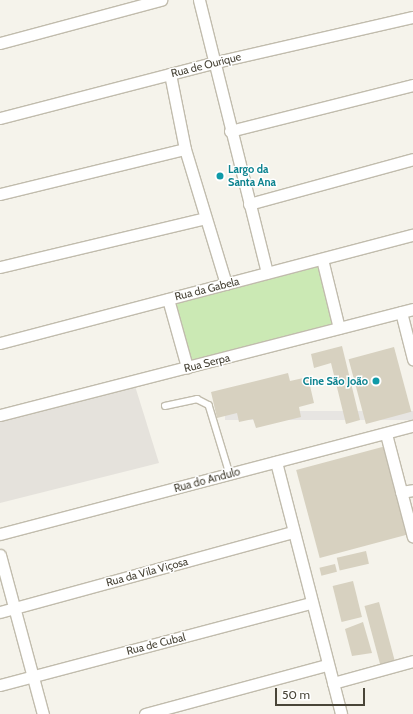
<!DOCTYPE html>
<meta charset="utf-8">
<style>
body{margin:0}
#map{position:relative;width:413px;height:714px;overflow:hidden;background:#f5f3eb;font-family:Cabin,sans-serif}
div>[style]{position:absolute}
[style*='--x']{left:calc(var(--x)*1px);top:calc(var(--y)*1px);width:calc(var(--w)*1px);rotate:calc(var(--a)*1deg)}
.industrial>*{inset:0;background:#e5e2dc}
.green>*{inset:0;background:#cbe9b4;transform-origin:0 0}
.parking>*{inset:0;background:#e7e5e2;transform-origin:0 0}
.building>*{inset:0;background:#d7d1c0;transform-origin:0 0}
.roads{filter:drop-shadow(1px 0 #c1bcad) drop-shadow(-1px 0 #c1bcad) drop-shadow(0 1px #c1bcad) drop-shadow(0 -1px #c1bcad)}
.service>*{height:5.5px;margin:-2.75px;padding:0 2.75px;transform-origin:2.75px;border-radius:2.75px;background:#fff}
.minor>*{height:11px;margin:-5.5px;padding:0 5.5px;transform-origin:5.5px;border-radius:5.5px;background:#fff}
.dots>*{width:11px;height:11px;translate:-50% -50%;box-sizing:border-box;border:2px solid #fff;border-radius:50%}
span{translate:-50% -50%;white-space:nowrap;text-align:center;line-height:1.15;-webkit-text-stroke:3px #fff;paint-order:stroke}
.street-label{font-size:11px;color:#494538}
.culture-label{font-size:11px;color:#0d838f;font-weight:700}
.left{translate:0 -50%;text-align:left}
.right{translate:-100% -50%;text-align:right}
.scale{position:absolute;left:275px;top:688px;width:90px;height:18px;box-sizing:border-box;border:2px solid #494538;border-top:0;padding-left:5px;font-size:12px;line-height:14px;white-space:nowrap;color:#494538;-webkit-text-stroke:3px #fff;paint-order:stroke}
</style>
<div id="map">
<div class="industrial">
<i style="clip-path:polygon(135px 386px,159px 463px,0 503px,0 421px)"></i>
</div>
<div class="green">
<i style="left:318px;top:266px;width:61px;height:149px;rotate:75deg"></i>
</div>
<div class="parking">
<i style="left:413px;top:411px;width:9px;height:188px;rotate:90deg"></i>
</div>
<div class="building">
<i style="clip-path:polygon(342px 346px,360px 420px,346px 424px,331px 363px,314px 368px,311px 354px)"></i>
<i style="left:394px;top:347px;width:67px;height:47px;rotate:75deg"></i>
<i style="clip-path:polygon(288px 373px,290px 381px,308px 377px,314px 403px,299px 407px,301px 417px,256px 428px,253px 419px,239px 422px,237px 413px,217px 418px,211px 392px)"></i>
<i style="left:386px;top:446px;width:91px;height:93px;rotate:75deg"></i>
<i style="left:366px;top:551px;width:13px;height:30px;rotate:77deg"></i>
<i style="left:335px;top:564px;width:8px;height:16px;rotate:76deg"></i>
<i style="left:353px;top:581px;width:37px;height:21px;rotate:76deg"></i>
<i style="left:379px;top:602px;width:65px;height:15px;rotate:75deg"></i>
<i style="clip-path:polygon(363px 622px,372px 653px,352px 656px,345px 629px)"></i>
</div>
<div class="roads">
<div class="service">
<i style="--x:165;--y:406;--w:33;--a:-12"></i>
<i style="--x:197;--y:399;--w:13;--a:27"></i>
<i style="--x:209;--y:405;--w:72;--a:73.1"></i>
</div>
<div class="minor">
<i style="--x:199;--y:0;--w:281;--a:76"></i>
<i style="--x:0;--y:43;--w:167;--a:-15"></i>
<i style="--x:170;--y:74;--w:76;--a:78.7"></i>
<i style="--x:185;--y:149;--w:141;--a:73.1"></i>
<i style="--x:0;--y:118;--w:223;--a:-14.5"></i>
<i style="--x:216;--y:62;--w:202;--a:-12.9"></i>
<i style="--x:230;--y:131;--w:189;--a:-14.1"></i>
<i style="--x:0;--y:194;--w:190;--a:-13.7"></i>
<i style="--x:249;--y:204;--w:170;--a:-15.3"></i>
<i style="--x:322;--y:259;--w:71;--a:76.2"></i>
<i style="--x:0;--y:267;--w:211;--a:-13.4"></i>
<i style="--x:168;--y:299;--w:71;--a:74.4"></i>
<i style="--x:401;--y:312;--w:49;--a:75.7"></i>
<i style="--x:0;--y:343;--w:427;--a:-14.7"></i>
<i style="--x:0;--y:415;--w:426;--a:-14.4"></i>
<i style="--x:386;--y:434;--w:106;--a:75.3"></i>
<i style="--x:276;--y:462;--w:260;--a:75.5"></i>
<i style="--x:401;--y:492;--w:12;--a:-9"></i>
<i style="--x:0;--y:534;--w:427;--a:-14.7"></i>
<i style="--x:0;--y:555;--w:165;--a:74.9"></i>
<i style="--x:0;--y:612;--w:304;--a:-15.3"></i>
<i style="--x:333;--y:683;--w:83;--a:-15.4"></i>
<i style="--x:0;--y:685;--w:322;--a:-14.8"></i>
<i style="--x:145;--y:714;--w:188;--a:-15.1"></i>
</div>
</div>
<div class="dots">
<i style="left:220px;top:176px;background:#0f9aa8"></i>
<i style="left:376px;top:381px;background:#0f9aa8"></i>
</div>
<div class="street-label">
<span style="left:206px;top:65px;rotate:-14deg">Rua de Ourique</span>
<span style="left:207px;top:289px;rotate:-14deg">Rua da Gabela</span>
<span style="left:207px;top:363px;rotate:-14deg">Rua Serpa</span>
<span style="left:207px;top:480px;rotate:-15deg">Rua do Andulo</span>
<span style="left:147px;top:572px;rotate:-15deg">Rua da Vila Viçosa</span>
<span style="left:156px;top:644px;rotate:-14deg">Rua de Cubal</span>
</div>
<div class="culture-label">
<span class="left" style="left:228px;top:176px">Largo da<br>Santa Ana</span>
<span class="right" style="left:368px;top:381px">Cine São João</span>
</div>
<div class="scale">50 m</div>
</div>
